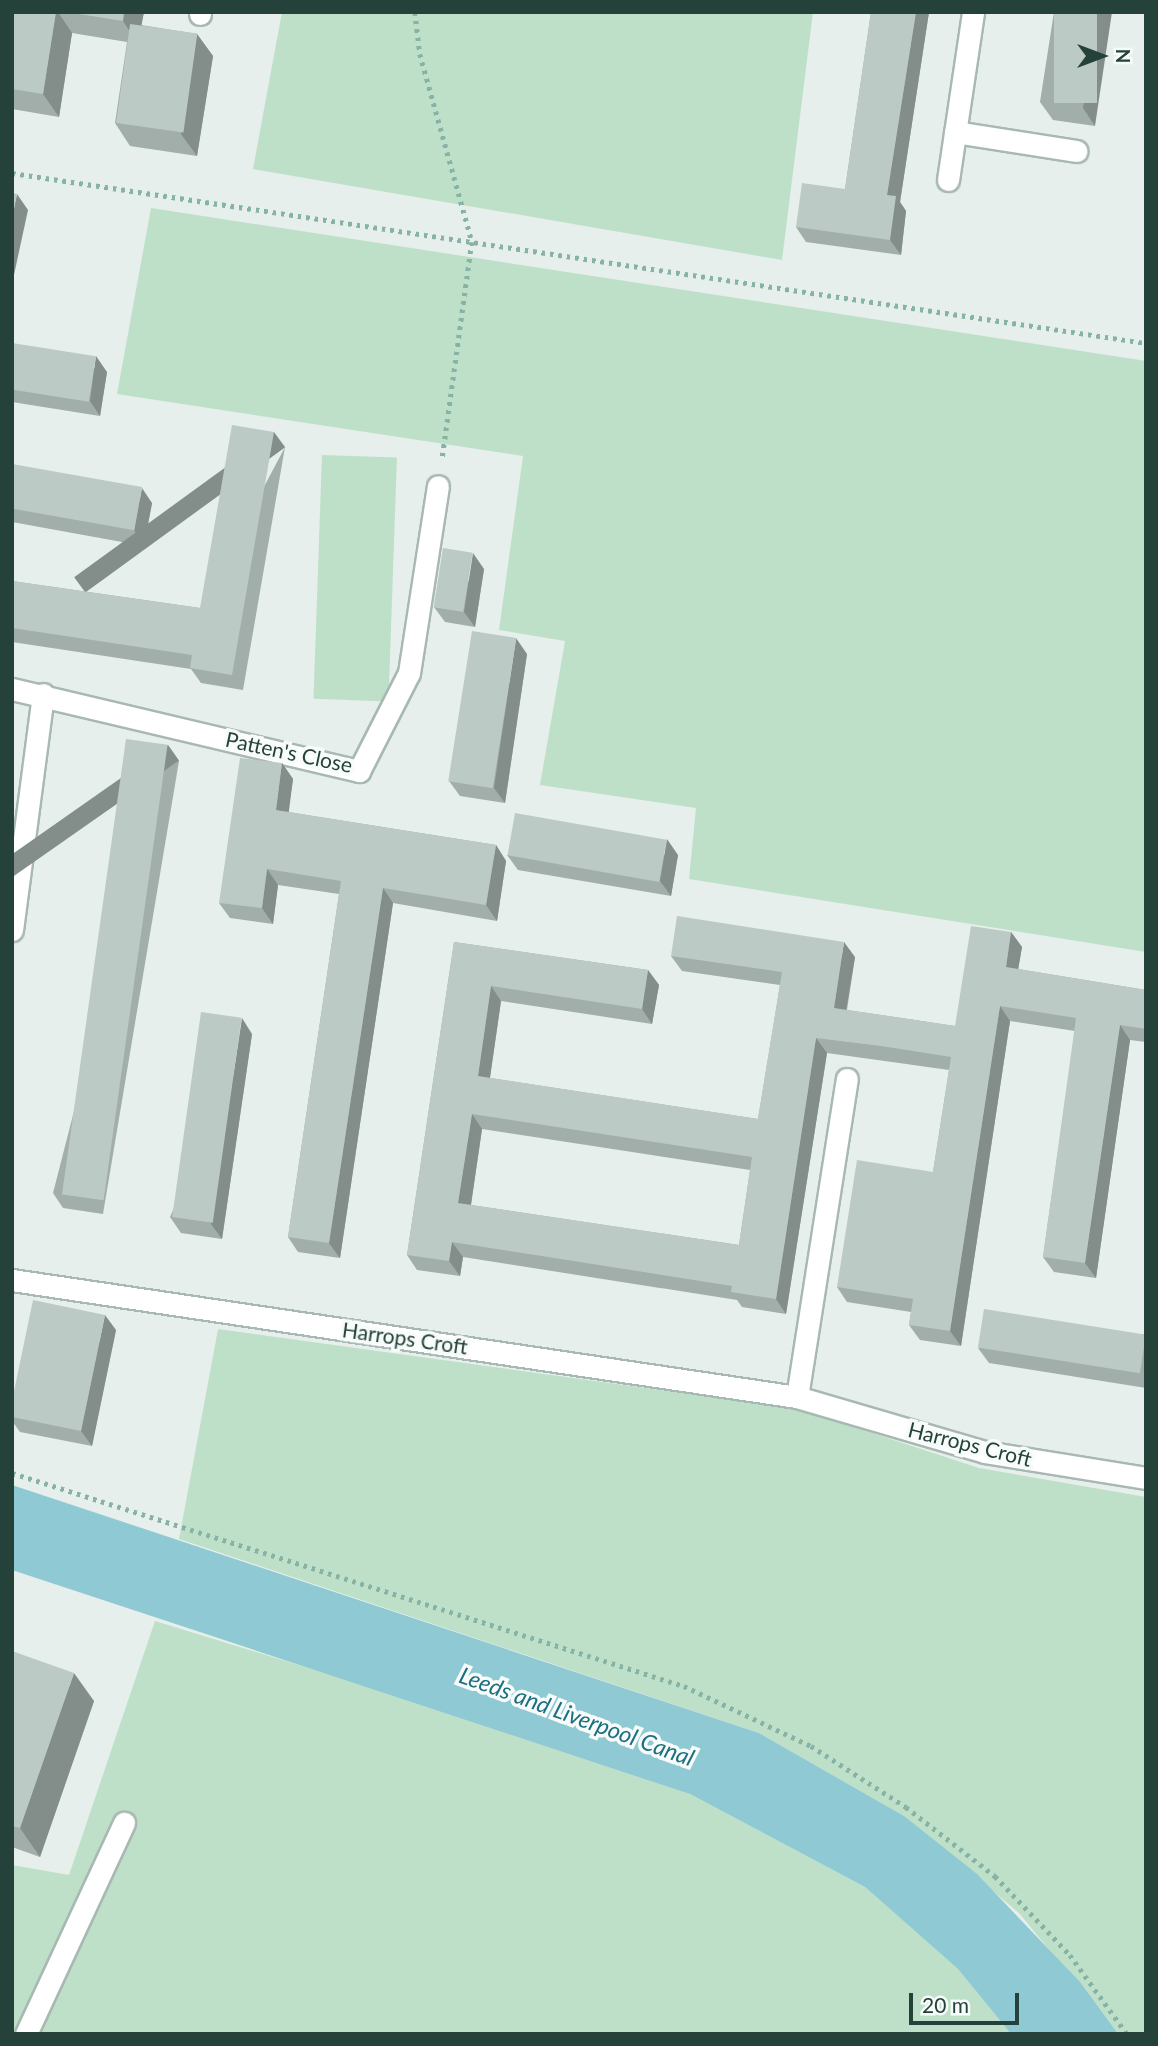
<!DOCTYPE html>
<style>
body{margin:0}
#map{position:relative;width:1158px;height:2046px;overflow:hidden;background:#e6efeb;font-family:Lato,sans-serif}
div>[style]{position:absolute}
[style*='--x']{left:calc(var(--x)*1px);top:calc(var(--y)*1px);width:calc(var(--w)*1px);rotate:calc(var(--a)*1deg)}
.green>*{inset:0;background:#bfe0c8;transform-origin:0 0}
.water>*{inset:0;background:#8ec9d4}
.path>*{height:4.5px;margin-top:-2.25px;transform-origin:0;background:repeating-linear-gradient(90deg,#86b3a5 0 3.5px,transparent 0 8.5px)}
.roads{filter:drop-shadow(2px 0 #a8b8b2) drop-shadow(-2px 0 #a8b8b2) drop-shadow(0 2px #a8b8b2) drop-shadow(0 -2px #a8b8b2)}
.minor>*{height:21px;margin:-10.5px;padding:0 10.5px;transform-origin:10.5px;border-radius:10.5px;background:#fff}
.wall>*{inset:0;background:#a1aea9}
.shaded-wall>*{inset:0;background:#838d89;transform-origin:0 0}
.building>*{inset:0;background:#bbcac4;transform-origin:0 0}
span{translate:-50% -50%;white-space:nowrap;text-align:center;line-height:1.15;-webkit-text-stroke:7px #f7fbf9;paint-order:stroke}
.street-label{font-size:21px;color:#24423a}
.water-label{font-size:23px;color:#1c6f80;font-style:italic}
.frame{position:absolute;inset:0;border:14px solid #24423a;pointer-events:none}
.north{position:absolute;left:1067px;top:21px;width:70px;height:70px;-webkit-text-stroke:5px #f7fbf9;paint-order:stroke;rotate:90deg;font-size:19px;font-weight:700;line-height:28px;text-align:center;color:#24423a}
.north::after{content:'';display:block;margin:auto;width:24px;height:32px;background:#24423a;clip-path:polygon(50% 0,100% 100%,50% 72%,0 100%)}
.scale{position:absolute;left:909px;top:1993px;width:110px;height:32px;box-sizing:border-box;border:4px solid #24423a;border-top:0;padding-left:9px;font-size:21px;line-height:24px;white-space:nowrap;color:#24423a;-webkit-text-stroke:5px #f7fbf9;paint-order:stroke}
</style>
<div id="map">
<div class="green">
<i style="clip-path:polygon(282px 12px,813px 12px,782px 260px,253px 169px)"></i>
<i style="clip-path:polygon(151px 208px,1146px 361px,1146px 952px,689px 879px,696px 808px,540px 785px,565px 641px,499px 630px,523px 456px,117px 394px)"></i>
<i style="left:322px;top:455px;width:75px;height:244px;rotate:2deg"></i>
<i style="clip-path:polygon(218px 1329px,799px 1409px,979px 1468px,1146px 1497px,1146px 2034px,1118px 2034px,1019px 1913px,904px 1816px,759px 1733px,179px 1539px)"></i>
<i style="clip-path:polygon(155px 1621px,478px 1720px,690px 1794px,865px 1887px,958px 1969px,1011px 2034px,12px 2034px,12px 1865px,69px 1875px)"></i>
</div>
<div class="water">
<i style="clip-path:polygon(12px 1485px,759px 1733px,904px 1816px,977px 1874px,1080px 1982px,1118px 2034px,1011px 2034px,958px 1969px,865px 1887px,690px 1794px,12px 1570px)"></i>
</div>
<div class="path">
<i style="--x:415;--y:12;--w:42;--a:83.2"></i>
<i style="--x:420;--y:54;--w:195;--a:74.5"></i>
<i style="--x:472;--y:242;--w:220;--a:97.8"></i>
<i style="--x:12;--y:173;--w:1147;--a:8.53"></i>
<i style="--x:12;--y:1473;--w:705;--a:17.59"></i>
<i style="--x:684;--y:1686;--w:140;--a:25.3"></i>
<i style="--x:811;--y:1746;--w:113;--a:32.7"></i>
<i style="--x:906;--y:1807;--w:113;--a:37.8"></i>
<i style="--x:995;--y:1876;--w:109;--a:46.5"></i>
<i style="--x:1070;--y:1955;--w:97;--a:54.2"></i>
</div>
<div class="roads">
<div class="minor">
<i style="--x:200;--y:12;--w:2;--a:90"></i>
<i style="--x:955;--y:132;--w:123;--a:8.9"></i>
<i style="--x:948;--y:180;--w:170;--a:-81.5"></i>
<i style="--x:12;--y:689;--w:357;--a:13.3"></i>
<i style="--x:359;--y:771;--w:110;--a:-63"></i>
<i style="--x:409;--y:673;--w:189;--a:-81.2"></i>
<i style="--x:12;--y:930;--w:238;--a:-82.5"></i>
<i style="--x:12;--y:1280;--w:794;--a:8.48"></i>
<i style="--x:797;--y:1397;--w:196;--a:16.3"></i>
<i style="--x:985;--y:1452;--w:163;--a:9.2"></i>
<i style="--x:797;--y:1397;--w:322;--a:-81.1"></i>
<i style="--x:26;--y:2034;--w:233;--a:-65.1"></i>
</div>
</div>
<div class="wall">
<i style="clip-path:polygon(12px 12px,144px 12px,141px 25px,197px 34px,213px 56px,197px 156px,130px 146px,115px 123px,127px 42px,72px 33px,59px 117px,12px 109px)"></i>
<i style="clip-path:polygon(871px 12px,929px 12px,900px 202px,906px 211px,901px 255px,806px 242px,796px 227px,845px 189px)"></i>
<i style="clip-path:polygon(1054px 12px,1095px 126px,1053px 120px,1040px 102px)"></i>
<i style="clip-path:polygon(12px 343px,107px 372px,100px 416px,12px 402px)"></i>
<i style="clip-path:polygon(285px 447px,243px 690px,201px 683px,191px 669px,12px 642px,12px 581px,200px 608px)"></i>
<i style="clip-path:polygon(12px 464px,152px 503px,144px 546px,12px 522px)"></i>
<i style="clip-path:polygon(484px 569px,475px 627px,445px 622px,434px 607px)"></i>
<i style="clip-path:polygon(527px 654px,505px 803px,460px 796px,449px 781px)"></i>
<i style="clip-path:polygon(168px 745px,179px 761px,103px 1214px,63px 1208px,53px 1193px)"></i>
<i style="clip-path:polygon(282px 763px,293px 779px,288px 812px,496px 845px,506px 861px,497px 921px,393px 903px,340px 1258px,298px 1252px,288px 1237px,339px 894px,278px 885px,273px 924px,230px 918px,219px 903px)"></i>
<i style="clip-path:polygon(507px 855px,678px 855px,671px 896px,518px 870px)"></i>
<i style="clip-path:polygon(evenodd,1011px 932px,1022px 947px,1018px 969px,1146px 990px,1146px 1042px,1130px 1040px,1096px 1278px,1054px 1272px,1043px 1257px,1075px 1031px,1010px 1021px,961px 1346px,920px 1340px,909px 1325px,911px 1312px,847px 1302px,837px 1287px,933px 1172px,949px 1070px,827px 1053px,786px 1314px,742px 1307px,737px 1300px,463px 1257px,460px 1276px,417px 1270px,407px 1255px,454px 942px,648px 970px,659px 985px,652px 1024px,501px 1001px,490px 1078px,758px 1119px,780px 985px,682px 971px,671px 956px,855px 957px,847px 1010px,955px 1026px,1011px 932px,482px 1129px,750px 1170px,739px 1245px,471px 1205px,482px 1129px)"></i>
<i style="clip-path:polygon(252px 1034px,222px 1239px,181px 1233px,170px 1217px)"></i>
<i style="clip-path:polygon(116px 1330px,92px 1446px,20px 1432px,12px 1421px,12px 1401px)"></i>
<i style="clip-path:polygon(1146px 1334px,1146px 1388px,989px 1363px,978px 1348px)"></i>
<i style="clip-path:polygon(12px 1651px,94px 1701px,40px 1857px,12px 1847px)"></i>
</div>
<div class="shaded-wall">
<i style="clip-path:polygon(56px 12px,58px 12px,72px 33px,59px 117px,43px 94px)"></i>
<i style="clip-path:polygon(124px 12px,144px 12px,138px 44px,123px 21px)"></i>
<i style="clip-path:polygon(916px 12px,929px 12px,900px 202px,906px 211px,901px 255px,890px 240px,887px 195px)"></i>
<i style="clip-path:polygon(1097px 12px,1112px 12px,1095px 126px,1083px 108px)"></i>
<i style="clip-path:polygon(197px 34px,213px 56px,197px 156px,181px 134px)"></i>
<i style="clip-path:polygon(17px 194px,28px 210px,12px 284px,12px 218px)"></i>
<i style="clip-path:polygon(96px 356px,107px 372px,100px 416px,90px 401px)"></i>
<i style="left:274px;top:432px;width:19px;height:247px;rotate:54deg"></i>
<i style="clip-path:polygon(142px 488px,152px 503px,144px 546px,134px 530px)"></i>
<i style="clip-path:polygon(473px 553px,484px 569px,475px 627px,464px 612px)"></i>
<i style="clip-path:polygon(516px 638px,527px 654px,505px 803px,494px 788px)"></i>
<i style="left:168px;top:745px;width:19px;height:460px;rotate:55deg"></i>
<i style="clip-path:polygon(282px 763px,293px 779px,287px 826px,276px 810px)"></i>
<i style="clip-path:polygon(667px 839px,678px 855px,671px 896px,660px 881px)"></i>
<i style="clip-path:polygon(496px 845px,506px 861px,497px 921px,486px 905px)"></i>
<i style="clip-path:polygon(267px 869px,278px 885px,273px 924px,262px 908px)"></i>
<i style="clip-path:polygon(383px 888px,393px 903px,340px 1258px,329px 1243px)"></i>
<i style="clip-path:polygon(1011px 932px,1022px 947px,1016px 982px,1006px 967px)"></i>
<i style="clip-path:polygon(844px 942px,855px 957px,844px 1023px,834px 1008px)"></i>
<i style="clip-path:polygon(648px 970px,659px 985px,652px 1024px,642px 1009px)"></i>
<i style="clip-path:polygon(491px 986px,501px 1001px,488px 1091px,478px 1076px)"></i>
<i style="clip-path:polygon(1000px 1006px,1010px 1021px,961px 1346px,950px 1331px)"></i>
<i style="clip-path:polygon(242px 1018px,252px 1034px,222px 1239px,211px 1224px)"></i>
<i style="clip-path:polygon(1120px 1025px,1130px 1040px,1096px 1278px,1085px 1263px)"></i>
<i style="clip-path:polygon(816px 1038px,827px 1053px,786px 1314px,776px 1299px)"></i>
<i style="clip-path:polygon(472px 1114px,482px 1129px,469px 1218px,458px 1203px)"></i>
<i style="clip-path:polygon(452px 1242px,463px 1257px,460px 1276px,449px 1261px)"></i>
<i style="clip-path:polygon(105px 1315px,116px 1330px,92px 1446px,81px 1431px)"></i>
<i style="clip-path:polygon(74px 1673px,94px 1701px,40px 1857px,20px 1828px)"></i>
</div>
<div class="building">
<i style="clip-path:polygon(12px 12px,56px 12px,43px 94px,12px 89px)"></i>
<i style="clip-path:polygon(66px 12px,124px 12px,123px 21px)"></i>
<i style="clip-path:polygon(871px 12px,916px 12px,887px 195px,896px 196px,890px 240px,796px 227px,802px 183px,845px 189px)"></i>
<i style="left:1054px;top:12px;width:43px;height:91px"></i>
<i style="left:130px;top:24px;width:68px;height:100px;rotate:8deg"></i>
<i style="clip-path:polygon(12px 193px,17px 194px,12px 218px)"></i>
<i style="left:12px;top:343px;width:85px;height:46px;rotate:9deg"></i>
<i style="clip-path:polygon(232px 425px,274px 432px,232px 675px,190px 668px,192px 655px,12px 628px,12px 581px,200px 608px)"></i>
<i style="left:12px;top:464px;width:132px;height:44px;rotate:10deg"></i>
<i style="left:443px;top:548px;width:30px;height:60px;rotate:9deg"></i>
<i style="left:472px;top:631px;width:45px;height:152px;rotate:9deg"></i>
<i style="left:126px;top:739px;width:42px;height:460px;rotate:8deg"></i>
<i style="clip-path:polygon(240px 758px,282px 763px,276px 810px,496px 845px,486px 905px,383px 888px,329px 1243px,288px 1237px,341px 881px,267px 869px,262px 908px,219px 903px)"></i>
<i style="left:515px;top:813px;width:154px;height:43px;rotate:10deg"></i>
<i style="clip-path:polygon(evenodd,677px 916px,844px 942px,834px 1008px,955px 1026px,971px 926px,1011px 932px,1006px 967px,1146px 990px,1146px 1029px,1120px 1025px,1085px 1263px,1043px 1257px,1076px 1018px,1000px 1006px,950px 1331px,909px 1325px,913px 1299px,837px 1287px,857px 1160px,933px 1172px,951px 1057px,881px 1046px,816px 1038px,776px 1299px,731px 1292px,732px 1286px,452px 1242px,449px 1261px,407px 1255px,454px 942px,648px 970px,642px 1009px,491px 986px,478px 1076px,758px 1119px,782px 972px,671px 956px,677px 916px,472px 1114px,752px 1157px,739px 1245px,458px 1203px,472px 1114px)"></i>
<i style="left:201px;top:1012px;width:41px;height:207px;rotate:8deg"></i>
<i style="clip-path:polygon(33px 1300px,105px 1315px,81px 1431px,12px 1417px,12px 1401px)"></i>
<i style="left:984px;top:1309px;width:164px;height:39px;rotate:9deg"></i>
<i style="clip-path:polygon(12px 1651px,74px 1673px,20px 1828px,12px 1826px)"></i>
</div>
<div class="street-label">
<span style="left:289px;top:752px;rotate:12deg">Patten's Close</span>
<span style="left:405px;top:1338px;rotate:8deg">Harrops Croft</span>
<span style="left:970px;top:1444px;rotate:14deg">Harrops Croft</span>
</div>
<div class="water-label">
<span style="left:577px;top:1716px;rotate:20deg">Leeds and Liverpool Canal</span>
</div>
<div class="frame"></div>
<div class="north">N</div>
<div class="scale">20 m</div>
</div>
